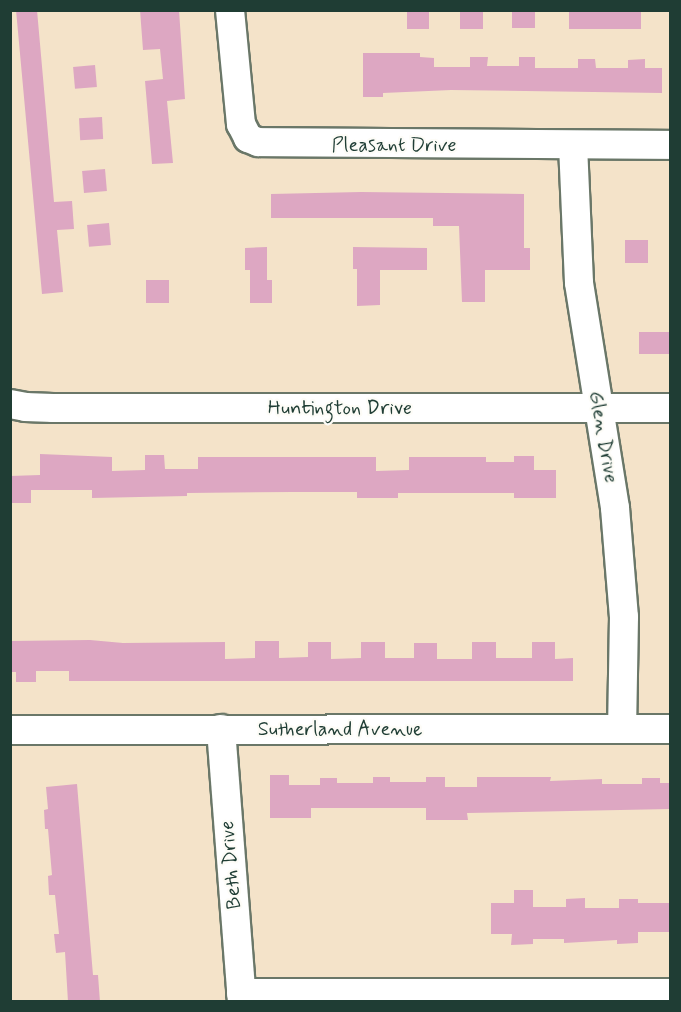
<!DOCTYPE html>
<style>
body{margin:0}
#map{position:relative;width:681px;height:1012px;overflow:hidden;background:#f4e3c9;font-family:Mynerve,sans-serif}
div>[style]{position:absolute}
[style*='--x']{left:calc(var(--x)*1px);top:calc(var(--y)*1px);width:calc(var(--w)*1px);rotate:calc(var(--a)*1deg)}
.building>*{inset:0;background:#dda7c2;transform-origin:0 0}
.roads{filter:drop-shadow(2px 0 #6a7768) drop-shadow(-2px 0 #6a7768) drop-shadow(0 2px #6a7768) drop-shadow(0 -2px #6a7768)}
.minor>*{height:28px;margin:-14px;padding:0 14px;transform-origin:14px;border-radius:14px;background:#fff}
span{translate:-50% -50%;white-space:nowrap;text-align:center;line-height:1.15;-webkit-text-stroke:4.5px #fdfcf7;paint-order:stroke}
.street-label{font-size:20px;color:#1f3d34}
.frame{position:absolute;inset:0;border:12px solid #1f3d34;pointer-events:none}
</style>
<div id="map">
<div class="building">
<i style="clip-path:polygon(16px 10px,37px 10px,54px 202px,72px 201px,74px 229px,57px 230px,63px 292px,42px 294px)"></i>
<i style="clip-path:polygon(140px 10px,179px 10px,185px 99px,167px 101px,173px 163px,152px 164px,145px 81px,163px 79px,160px 49px,143px 50px)"></i>
<i style="left:407px;top:10px;width:22px;height:19px"></i>
<i style="left:460px;top:10px;width:23px;height:19px"></i>
<i style="left:512px;top:10px;width:23px;height:18px"></i>
<i style="left:569px;top:10px;width:72px;height:19px"></i>
<i style="clip-path:polygon(363px 53px,420px 53px,420px 57px,434px 58px,434px 67px,470px 67px,470px 57px,488px 57px,487px 66px,519px 66px,519px 57px,535px 57px,535px 68px,578px 68px,578px 59px,595px 59px,596px 68px,628px 68px,628px 60px,645px 59px,645px 68px,662px 68px,662px 93px,451px 90px,383px 93px,383px 97px,363px 97px)"></i>
<i style="left:95px;top:65px;width:22px;height:22px;rotate:85deg"></i>
<i style="left:102px;top:117px;width:22px;height:23px;rotate:87deg"></i>
<i style="left:105px;top:169px;width:22px;height:23px;rotate:85deg"></i>
<i style="clip-path:polygon(361px 192px,524px 194px,524px 248px,530px 248px,530px 270px,485px 270px,485px 302px,462px 302px,459px 226px,433px 226px,433px 218px,271px 218px,271px 194px)"></i>
<i style="left:109px;top:223px;width:22px;height:22px;rotate:85deg"></i>
<i style="left:625px;top:240px;width:23px;height:23px"></i>
<i style="clip-path:polygon(267px 247px,267px 280px,272px 280px,272px 303px,250px 303px,250px 270px,245px 270px,245px 248px)"></i>
<i style="clip-path:polygon(353px 247px,427px 248px,427px 270px,380px 270px,380px 305px,357px 306px,357px 269px,353px 269px)"></i>
<i style="left:146px;top:280px;width:23px;height:23px"></i>
<i style="left:670px;top:332px;width:22px;height:31px;rotate:90deg"></i>
<i style="clip-path:polygon(40px 454px,112px 457px,112px 471px,145px 470px,145px 455px,164px 455px,165px 469px,198px 469px,198px 457px,376px 457px,376px 471px,409px 470px,409px 457px,486px 457px,486px 462px,514px 462px,514px 456px,534px 456px,534px 470px,556px 470px,556px 498px,514px 498px,514px 493px,398px 493px,398px 498px,357px 498px,357px 492px,292px 492px,187px 493px,187px 496px,92px 498px,92px 490px,31px 490px,31px 503px,10px 503px,10px 476px,40px 475px)"></i>
<i style="clip-path:polygon(90px 640px,123px 643px,225px 642px,225px 659px,255px 658px,255px 641px,279px 641px,279px 658px,308px 657px,308px 642px,331px 642px,331px 659px,361px 658px,361px 642px,385px 642px,385px 658px,414px 658px,414px 643px,437px 643px,437px 659px,472px 659px,472px 642px,496px 642px,496px 658px,532px 658px,532px 642px,555px 642px,555px 659px,573px 658px,573px 681px,69px 681px,69px 671px,36px 671px,36px 682px,16px 682px,16px 672px,10px 672px,10px 641px)"></i>
<i style="clip-path:polygon(270px 775px,289px 775px,289px 785px,320px 785px,320px 778px,337px 778px,337px 783px,373px 783px,373px 777px,390px 777px,390px 782px,426px 782px,426px 777px,445px 777px,445px 787px,477px 787px,477px 777px,551px 777px,550px 781px,602px 779px,602px 784px,642px 784px,642px 778px,660px 778px,660px 783px,670px 783px,670px 809px,467px 813px,468px 820px,426px 820px,426px 808px,311px 808px,311px 818px,270px 818px)"></i>
<i style="clip-path:polygon(77px 784px,93px 975px,98px 975px,100px 1002px,68px 1002px,65px 952px,56px 953px,54px 934px,59px 934px,55px 895px,49px 895px,48px 876px,52px 875px,48px 829px,45px 829px,44px 810px,48px 809px,46px 787px)"></i>
<i style="clip-path:polygon(514px 890px,533px 890px,533px 907px,566px 907px,566px 899px,585px 898px,585px 908px,619px 908px,619px 899px,638px 899px,638px 903px,670px 903px,670px 932px,638px 932px,638px 943px,617px 944px,617px 940px,564px 943px,564px 939px,533px 939px,533px 944px,511px 945px,512px 934px,491px 934px,491px 903px,514px 903px)"></i>
</div>
<div class="roads">
<div class="minor">
<i style="--x:230;--y:10;--w:115;--a:84.5"></i>
<i style="--x:241;--y:124;--w:16;--a:63"></i>
<i style="--x:248;--y:138;--w:11;--a:22"></i>
<i style="--x:258;--y:142;--w:412;--a:0.4"></i>
<i style="--x:573;--y:145;--w:138;--a:87.5"></i>
<i style="--x:579;--y:283;--w:228;--a:80.9"></i>
<i style="--x:615;--y:508;--w:109;--a:85.3"></i>
<i style="--x:624;--y:617;--w:112;--a:91"></i>
<i style="--x:10;--y:404;--w:15;--a:11"></i>
<i style="--x:25;--y:407;--w:28;--a:2"></i>
<i style="--x:53;--y:408;--w:617;--a:0"></i>
<i style="--x:221;--y:729;--w:274;--a:85.6"></i>
<i style="--x:10;--y:730;--w:660;--a:-0.09"></i>
<i style="--x:241;--y:993;--w:429;--a:0"></i>
</div>
</div>
<div class="street-label">
<span style="left:394px;top:145px">Pleasant Drive</span>
<span style="left:340px;top:408px">Huntington Drive</span>
<span style="left:603px;top:437px;rotate:80deg">Glen Drive</span>
<span style="left:340px;top:729px">Sutherland Avenue</span>
<span style="left:231px;top:865px;rotate:-95deg">Beth Drive</span>
</div>
<div class="frame"></div>
</div>
